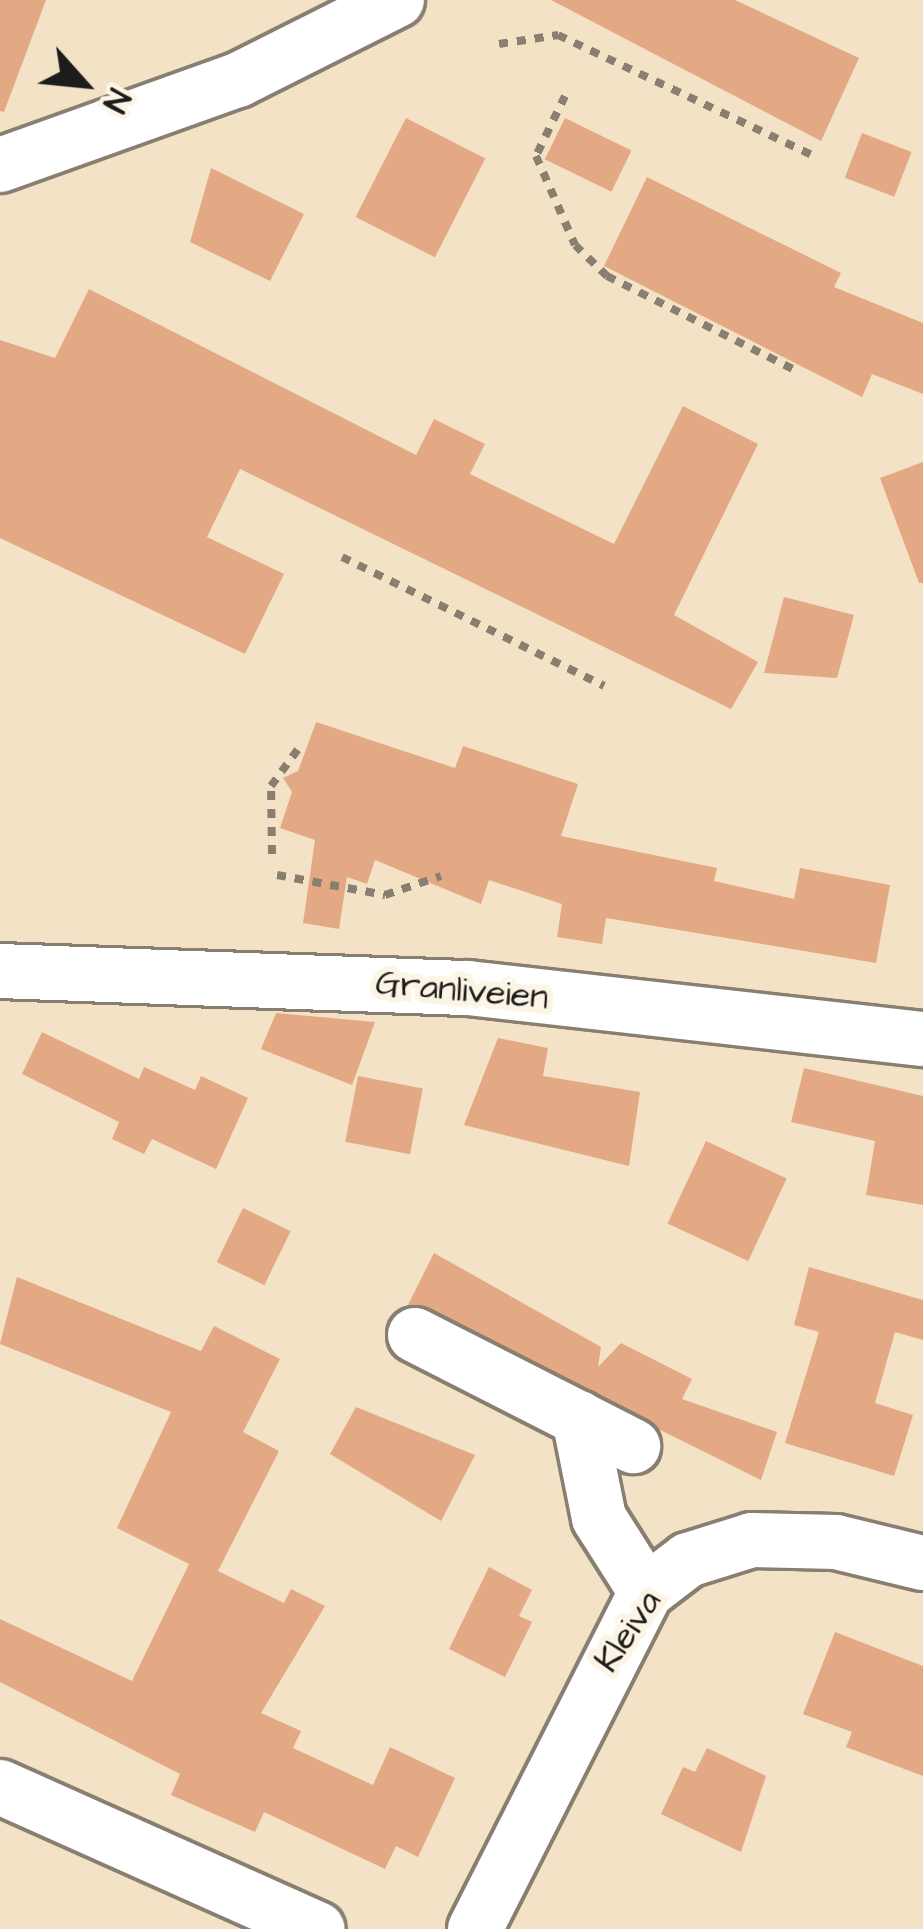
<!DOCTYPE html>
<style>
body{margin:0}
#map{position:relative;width:923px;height:1929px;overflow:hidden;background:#f4e2c6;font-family:"Architects Daughter",sans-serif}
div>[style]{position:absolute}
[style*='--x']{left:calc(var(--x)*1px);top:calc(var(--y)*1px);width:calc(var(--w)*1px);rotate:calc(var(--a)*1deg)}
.building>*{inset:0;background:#e3a985;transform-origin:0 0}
.path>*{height:8px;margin-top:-4px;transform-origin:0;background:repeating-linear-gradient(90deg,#887f71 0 9px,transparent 0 18px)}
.roads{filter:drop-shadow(3px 0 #887f71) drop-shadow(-3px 0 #887f71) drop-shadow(0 3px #887f71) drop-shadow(0 -3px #887f71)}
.minor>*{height:54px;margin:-27px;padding:0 27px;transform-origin:27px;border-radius:27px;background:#fff}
span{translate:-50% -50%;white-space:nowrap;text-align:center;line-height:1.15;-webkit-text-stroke:12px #fcf5e5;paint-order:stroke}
.street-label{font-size:36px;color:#1c1c1c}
.north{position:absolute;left:24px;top:24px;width:120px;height:120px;-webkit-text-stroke:9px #fcf5e5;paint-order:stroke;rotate:117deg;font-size:33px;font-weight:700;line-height:48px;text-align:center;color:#1c1c1c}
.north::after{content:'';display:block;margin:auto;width:42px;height:54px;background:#1c1c1c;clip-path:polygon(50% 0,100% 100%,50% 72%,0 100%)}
</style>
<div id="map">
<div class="building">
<i style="clip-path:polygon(0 0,46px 0,4px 112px,0 111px)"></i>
<i style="clip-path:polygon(551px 0,735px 0,859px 58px,821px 141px)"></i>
<i style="left:406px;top:118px;width:89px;height:111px;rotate:27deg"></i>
<i style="left:565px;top:118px;width:74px;height:46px;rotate:26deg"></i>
<i style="left:862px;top:133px;width:53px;height:48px;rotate:21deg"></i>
<i style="clip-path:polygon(211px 168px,304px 214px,270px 281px,190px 242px)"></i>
<i style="clip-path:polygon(647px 177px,841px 273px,834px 287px,923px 323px,923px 394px,872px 374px,862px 397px,604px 266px)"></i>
<i style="clip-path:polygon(89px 289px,416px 455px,434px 419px,485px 444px,470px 474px,614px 544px,683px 406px,758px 444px,674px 615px,758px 662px,731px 709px,240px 469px,207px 537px,284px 574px,245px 654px,0 538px,0 340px,55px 358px)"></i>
<i style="clip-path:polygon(923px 462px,923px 583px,919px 583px,880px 478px)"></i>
<i style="clip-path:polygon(784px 597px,854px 615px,837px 678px,764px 673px)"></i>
<i style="clip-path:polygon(316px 722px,455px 768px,463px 746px,578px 784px,561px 836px,717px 868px,714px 881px,794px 899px,800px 868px,890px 885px,876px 963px,606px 918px,602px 944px,557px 937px,562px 904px,489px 880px,481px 904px,375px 860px,367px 884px,347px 877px,339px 929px,303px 923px,315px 840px,280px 828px,292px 792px,283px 778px,298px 771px)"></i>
<i style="clip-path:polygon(276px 1013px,375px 1022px,352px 1085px,261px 1049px)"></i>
<i style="clip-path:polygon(42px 1032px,139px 1079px,144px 1067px,195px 1090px,201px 1076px,248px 1098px,216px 1169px,152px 1139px,144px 1154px,112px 1139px,119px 1122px,22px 1074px)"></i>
<i style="clip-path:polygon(498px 1038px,548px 1048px,543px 1076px,640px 1092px,629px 1166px,464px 1125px)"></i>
<i style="clip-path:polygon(804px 1068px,923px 1096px,923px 1205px,866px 1195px,875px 1141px,791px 1122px)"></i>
<i style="left:358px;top:1076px;width:66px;height:67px;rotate:11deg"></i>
<i style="left:706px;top:1141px;width:89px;height:91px;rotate:25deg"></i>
<i style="left:243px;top:1208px;width:53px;height:60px;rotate:26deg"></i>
<i style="clip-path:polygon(434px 1253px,601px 1347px,598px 1367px,621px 1343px,692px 1379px,682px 1399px,777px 1432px,761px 1480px,408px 1305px)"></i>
<i style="clip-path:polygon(809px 1267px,923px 1300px,923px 1340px,895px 1332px,875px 1403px,913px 1415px,894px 1476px,785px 1443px,819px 1332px,794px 1325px)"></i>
<i style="clip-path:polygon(17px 1277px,201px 1351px,214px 1326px,280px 1359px,243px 1432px,279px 1451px,218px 1571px,284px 1603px,291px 1589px,325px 1606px,261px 1713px,301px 1731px,293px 1748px,373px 1785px,390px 1747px,455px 1778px,418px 1857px,396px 1846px,385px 1869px,264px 1812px,255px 1832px,171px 1795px,180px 1774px,0 1682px,0 1619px,132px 1681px,189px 1564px,117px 1528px,171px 1412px,0 1344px)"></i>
<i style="clip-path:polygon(356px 1407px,475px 1455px,441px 1521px,330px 1454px)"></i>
<i style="clip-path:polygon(489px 1567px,532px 1590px,519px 1616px,532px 1622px,505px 1677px,449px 1649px)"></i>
<i style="clip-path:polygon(835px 1632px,923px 1666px,923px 1776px,846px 1747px,852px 1732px,803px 1714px)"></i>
<i style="clip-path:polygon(707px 1748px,766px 1776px,741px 1852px,661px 1814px,683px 1767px,695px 1772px)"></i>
</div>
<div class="path">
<i style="--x:499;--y:44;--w:60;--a:-8.7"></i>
<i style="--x:558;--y:35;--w:281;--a:25.3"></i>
<i style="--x:565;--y:96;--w:67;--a:115.8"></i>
<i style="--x:536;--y:156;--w:97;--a:66.3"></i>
<i style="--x:575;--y:245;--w:45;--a:44.1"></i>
<i style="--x:607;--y:276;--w:212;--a:26.6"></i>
<i style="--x:342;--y:557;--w:292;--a:26.2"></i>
<i style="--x:272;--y:854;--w:68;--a:-90.8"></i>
<i style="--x:271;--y:786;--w:51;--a:-53.8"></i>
<i style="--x:277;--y:875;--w:110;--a:10.5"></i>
<i style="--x:385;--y:895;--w:59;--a:-18.7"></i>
</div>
<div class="roads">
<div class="minor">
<i style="--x:0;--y:165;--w:253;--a:-19.7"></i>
<i style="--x:238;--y:80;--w:178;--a:-26.7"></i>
<i style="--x:0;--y:971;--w:468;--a:2.1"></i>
<i style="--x:468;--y:988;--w:458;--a:6.4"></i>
<i style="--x:415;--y:1335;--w:245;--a:27"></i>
<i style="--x:579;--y:1418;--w:102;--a:78.7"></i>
<i style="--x:599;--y:1518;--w:88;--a:57.6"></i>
<i style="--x:0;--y:1787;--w:348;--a:24.1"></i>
<i style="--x:475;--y:1929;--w:378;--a:-63.1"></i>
<i style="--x:646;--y:1592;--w:53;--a:-37.3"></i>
<i style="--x:688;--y:1560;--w:67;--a:-17.4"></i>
<i style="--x:752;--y:1540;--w:84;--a:1.4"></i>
<i style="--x:836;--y:1542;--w:89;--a:13.6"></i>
</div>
</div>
<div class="street-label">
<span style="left:462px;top:990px;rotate:5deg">Granliveien</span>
<span style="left:628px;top:1631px;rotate:-56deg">Kleiva</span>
</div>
<div class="north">N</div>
</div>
